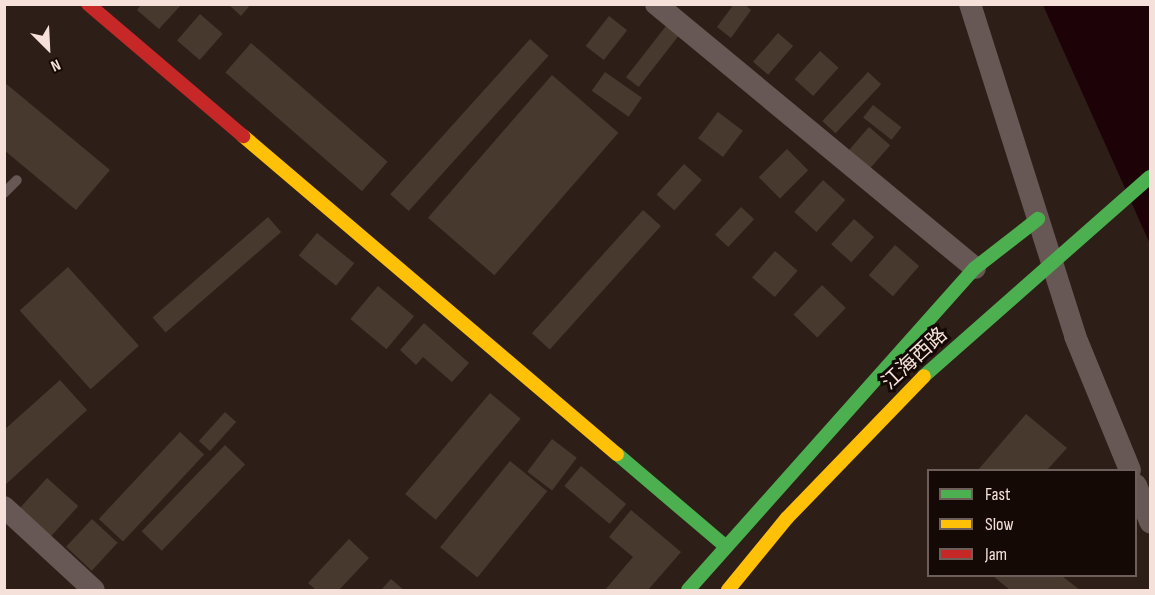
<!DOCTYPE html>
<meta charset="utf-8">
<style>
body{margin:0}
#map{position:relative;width:1155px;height:595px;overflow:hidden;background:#2d1e18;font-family:"Sofia Sans Condensed","Noto Sans SC",sans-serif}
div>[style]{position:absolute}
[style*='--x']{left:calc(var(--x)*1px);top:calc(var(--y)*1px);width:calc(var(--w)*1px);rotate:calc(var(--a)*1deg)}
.water>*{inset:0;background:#1d0308}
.building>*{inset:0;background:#48392e;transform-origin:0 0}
.lane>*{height:10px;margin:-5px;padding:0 5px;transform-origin:5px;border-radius:5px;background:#685855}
.street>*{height:22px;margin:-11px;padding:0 11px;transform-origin:11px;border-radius:11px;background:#685855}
.fast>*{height:14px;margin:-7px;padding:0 7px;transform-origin:7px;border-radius:7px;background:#4caf50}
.slow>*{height:14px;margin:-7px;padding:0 7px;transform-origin:7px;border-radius:7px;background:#ffc107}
.jam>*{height:14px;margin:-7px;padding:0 7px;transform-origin:7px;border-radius:7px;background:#c62828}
span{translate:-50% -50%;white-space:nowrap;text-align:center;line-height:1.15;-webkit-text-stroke:6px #150905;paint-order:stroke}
.street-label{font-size:20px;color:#f5e1da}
.frame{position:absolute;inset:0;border:6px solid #f5e1da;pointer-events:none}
.legend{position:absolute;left:927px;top:469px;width:210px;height:108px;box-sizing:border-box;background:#150905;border:2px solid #6f5f5a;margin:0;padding:8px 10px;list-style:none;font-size:18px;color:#f5e1da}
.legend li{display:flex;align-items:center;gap:12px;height:30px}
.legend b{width:30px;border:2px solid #6f5f5a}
.north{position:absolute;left:18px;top:18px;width:60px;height:60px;-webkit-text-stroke:4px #150905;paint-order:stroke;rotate:156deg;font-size:16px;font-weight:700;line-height:24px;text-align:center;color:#f5e1da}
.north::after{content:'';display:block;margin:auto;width:21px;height:27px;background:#f5e1da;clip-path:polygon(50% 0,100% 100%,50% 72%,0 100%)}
</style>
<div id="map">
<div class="water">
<i style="clip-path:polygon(1043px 5px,1150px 5px,1150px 244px,1051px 23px)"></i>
</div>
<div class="building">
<i style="clip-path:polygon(228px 4px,251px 4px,241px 16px)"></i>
<i style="clip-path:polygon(734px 4px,744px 4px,751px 10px,731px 38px,717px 27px)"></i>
<i style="clip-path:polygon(141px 5px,181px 5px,159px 29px,137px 10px)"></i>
<i style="left:200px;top:14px;width:30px;height:35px;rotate:41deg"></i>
<i style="left:609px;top:16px;width:23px;height:38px;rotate:38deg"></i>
<i style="left:666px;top:26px;width:16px;height:65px;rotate:38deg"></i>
<i style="left:778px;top:33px;width:20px;height:38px;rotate:41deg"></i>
<i style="left:530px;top:39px;width:25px;height:209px;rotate:42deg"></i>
<i style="left:251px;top:43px;width:181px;height:39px;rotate:41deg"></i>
<i style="left:820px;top:51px;width:25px;height:38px;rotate:42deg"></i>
<i style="left:605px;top:72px;width:45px;height:23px;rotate:35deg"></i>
<i style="left:868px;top:72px;width:18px;height:67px;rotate:43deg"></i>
<i style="left:552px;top:75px;width:88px;height:189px;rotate:41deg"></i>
<i style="clip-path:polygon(4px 82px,110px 170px,76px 210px,4px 150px)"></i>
<i style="left:873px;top:105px;width:36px;height:16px;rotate:38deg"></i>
<i style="left:718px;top:112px;width:31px;height:33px;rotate:37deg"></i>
<i style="left:869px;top:127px;width:28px;height:38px;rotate:41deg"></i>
<i style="left:787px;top:149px;width:30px;height:40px;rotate:45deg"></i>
<i style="left:684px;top:164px;width:24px;height:41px;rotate:42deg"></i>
<i style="left:823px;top:180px;width:30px;height:43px;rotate:42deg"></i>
<i style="left:741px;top:207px;width:18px;height:38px;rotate:43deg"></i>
<i style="left:643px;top:210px;width:24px;height:166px;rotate:42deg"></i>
<i style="left:268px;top:217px;width:20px;height:153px;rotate:49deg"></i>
<i style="left:854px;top:219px;width:27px;height:34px;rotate:42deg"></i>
<i style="left:317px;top:233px;width:48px;height:29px;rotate:39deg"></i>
<i style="left:895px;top:245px;width:32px;height:40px;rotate:41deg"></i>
<i style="left:775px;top:251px;width:30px;height:35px;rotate:41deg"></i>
<i style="left:68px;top:267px;width:106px;height:65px;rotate:48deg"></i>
<i style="left:822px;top:285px;width:33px;height:41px;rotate:44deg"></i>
<i style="left:378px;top:286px;width:47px;height:43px;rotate:40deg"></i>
<i style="clip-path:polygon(424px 323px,469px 363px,452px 382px,423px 357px,416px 365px,400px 350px)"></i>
<i style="clip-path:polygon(60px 380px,87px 410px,4px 486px,4px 430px)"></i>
<i style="left:490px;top:393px;width:40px;height:132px;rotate:40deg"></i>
<i style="left:225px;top:412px;width:15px;height:39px;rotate:42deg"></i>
<i style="clip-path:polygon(1026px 414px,1067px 448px,1047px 470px,978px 470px)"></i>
<i style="left:180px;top:432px;width:33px;height:119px;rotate:43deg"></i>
<i style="left:552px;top:439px;width:31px;height:41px;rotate:37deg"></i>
<i style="left:225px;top:445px;width:28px;height:120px;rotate:44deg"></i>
<i style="left:510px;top:461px;width:48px;height:111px;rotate:39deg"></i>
<i style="left:581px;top:466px;width:59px;height:26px;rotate:40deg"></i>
<i style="left:47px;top:478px;width:42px;height:44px;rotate:42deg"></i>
<i style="clip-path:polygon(631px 510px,681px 552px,648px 590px,605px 590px,633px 557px,609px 537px)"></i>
<i style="left:92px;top:519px;width:35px;height:38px;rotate:43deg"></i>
<i style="clip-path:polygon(349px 539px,369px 558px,339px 590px,316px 590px,308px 583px)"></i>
<i style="clip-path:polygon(993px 576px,1062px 576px,1080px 590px,1010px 590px)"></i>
<i style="clip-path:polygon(391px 579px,404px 590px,381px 590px)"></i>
</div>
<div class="lane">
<i style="--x:4;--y:193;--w:18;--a:-45"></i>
</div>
<div class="street">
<i style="--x:656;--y:4;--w:414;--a:39.6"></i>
<i style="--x:970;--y:4;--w:348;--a:72.4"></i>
<i style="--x:1075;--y:336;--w:145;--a:67.7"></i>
<i style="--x:1136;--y:485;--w:40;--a:69"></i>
<i style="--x:4;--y:507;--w:122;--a:42.7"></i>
</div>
<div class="fast">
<i style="--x:924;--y:376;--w:301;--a:-41.4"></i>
<i style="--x:617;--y:454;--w:142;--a:40.4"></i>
<i style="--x:688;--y:590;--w:431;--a:-48.3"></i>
<i style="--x:975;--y:268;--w:80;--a:-37.9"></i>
</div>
<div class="slow">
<i style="--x:243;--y:136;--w:491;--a:40.4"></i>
<i style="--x:728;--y:590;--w:93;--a:-50.7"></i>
<i style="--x:787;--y:518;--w:197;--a:-46"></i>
</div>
<div class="jam">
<i style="--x:88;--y:4;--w:204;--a:40.4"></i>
</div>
<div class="street-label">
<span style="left:915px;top:359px;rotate:-43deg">江海西路</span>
</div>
<div class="frame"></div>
<ul class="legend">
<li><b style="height:8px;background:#4caf50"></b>Fast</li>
<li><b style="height:8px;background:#ffc107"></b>Slow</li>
<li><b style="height:8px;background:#c62828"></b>Jam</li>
</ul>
<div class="north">N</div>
</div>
